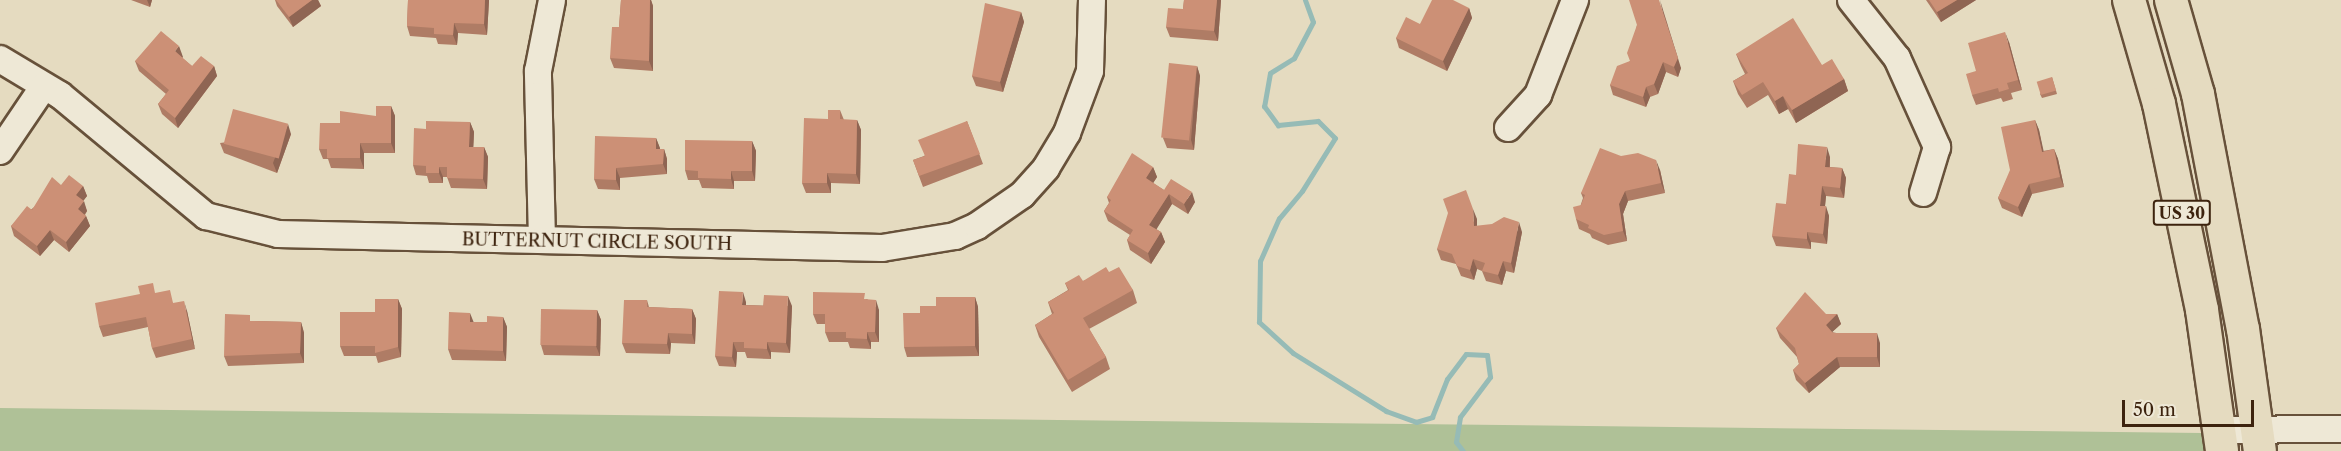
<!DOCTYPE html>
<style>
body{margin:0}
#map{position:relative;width:2341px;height:451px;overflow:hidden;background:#e5dbc0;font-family:"Libre Caslon Text",serif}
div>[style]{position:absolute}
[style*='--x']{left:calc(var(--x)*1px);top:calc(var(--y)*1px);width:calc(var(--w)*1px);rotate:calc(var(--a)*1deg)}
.green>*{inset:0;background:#afc197}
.stream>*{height:5px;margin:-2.5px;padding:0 2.5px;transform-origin:2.5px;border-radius:2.5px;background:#96bbb6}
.roads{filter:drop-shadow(2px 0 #67513a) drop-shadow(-2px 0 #67513a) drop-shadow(0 2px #67513a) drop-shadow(0 -2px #67513a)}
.minor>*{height:26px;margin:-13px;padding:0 13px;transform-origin:13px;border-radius:13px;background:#eee8d6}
.major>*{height:32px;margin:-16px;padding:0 16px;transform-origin:16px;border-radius:16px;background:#e5dbc0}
.wall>*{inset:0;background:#af7c65}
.shaded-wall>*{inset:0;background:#8f6553}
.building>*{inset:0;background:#cc9076;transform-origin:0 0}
span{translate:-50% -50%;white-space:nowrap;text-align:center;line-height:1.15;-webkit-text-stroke:6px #eee8d6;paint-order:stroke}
.shield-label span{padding:2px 4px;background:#eee8d6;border:2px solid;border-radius:4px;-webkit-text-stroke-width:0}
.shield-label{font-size:16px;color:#3d230e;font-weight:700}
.street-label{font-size:18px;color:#3d230e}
.scale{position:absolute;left:2122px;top:400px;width:132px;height:27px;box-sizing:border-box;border:3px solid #3d230e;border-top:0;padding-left:8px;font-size:18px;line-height:21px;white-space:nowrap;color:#3d230e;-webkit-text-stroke:4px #eee8d6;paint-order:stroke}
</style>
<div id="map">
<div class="green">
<i style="clip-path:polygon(0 408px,2202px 433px,2204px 451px,0 451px)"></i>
</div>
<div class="stream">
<i style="--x:1305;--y:0;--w:23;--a:70"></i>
<i style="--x:1313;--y:22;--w:41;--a:117.8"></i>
<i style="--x:1294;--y:58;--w:28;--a:148"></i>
<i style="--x:1270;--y:73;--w:34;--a:100"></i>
<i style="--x:1264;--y:106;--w:24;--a:54"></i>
<i style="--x:1278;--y:125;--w:40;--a:-5.7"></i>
<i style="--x:1318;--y:121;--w:24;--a:45"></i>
<i style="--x:1335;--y:138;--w:62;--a:121.9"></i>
<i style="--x:1302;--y:191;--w:35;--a:130"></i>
<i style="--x:1279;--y:218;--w:47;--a:113.8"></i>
<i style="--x:1260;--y:261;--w:61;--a:90.9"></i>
<i style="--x:1259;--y:322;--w:46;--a:42.4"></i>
<i style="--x:1293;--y:353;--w:110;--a:31.9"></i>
<i style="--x:1386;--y:411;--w:32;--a:20"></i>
<i style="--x:1416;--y:422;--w:17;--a:-17"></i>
<i style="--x:1432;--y:417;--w:41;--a:-68.5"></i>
<i style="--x:1447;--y:379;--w:31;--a:-53"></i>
<i style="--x:1466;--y:354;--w:21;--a:3"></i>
<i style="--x:1487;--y:355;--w:22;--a:82"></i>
<i style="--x:1490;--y:377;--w:50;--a:126.9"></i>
<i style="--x:1460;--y:417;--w:25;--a:99"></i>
<i style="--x:1456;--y:442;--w:11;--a:52"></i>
</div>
<div class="roads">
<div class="minor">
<i style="--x:1851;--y:0;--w:74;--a:51.6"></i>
<i style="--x:1897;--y:58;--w:98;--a:65.8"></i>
<i style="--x:1937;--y:147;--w:48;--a:106.9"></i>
<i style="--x:0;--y:59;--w:70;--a:31"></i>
<i style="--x:60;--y:95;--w:190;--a:39.7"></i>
<i style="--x:206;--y:216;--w:74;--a:14"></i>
<i style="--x:278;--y:234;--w:604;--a:1.33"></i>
<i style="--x:882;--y:248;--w:74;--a:-9.3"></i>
<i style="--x:955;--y:236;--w:24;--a:-24"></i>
<i style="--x:977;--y:226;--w:55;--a:-34.6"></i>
<i style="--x:1022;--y:195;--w:36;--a:-48"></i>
<i style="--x:1046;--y:168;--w:41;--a:-59"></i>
<i style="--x:1067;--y:133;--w:66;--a:-69.6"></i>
<i style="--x:1090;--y:71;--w:71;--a:-88.4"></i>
<i style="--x:1508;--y:128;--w:45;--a:-47.7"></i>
<i style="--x:1538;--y:95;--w:102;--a:-68.7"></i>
<i style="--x:0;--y:151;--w:78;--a:-55.9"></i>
<i style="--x:542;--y:240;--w:169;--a:-91.4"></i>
<i style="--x:538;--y:71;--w:72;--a:-78.8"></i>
<i style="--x:2220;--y:430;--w:121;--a:-0.5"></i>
</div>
<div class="major">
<i style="--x:2129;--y:0;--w:108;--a:73.9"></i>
<i style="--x:2159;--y:104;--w:210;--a:78.2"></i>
<i style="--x:2202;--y:310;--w:142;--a:81.9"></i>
<i style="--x:2171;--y:0;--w:98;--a:74"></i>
<i style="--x:2198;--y:94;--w:239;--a:79.2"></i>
<i style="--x:2243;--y:329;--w:123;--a:82.1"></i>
</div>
</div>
<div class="wall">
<i style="clip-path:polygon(131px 0,152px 0,150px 7px)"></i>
<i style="clip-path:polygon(275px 0,318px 0,321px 6px,293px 27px,277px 6px)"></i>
<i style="clip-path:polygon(408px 0,489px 0,487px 35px,458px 33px,457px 45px,438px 44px,436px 38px,410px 36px,407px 26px)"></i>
<i style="clip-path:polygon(621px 0,651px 0,653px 6px,653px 71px,614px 68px,610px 58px,619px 27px)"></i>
<i style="clip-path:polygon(1184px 0,1221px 0,1218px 41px,1170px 37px,1166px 27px,1183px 9px)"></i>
<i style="clip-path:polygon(1926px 0,1976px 0,1941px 22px)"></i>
<i style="clip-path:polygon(1469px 8px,1472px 18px,1447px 71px,1399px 48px,1396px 38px,1420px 24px)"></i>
<i style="clip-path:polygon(1021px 12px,1024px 22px,1003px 92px,976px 86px,972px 76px)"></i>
<i style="clip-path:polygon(1637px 25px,1681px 68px,1678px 77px,1666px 72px,1658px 94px,1650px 97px,1646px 107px,1613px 95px,1610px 85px,1630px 61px)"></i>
<i style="clip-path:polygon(2009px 42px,2022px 90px,2011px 93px,2013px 99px,2003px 102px,2001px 98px,1976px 105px,1972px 95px,1976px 71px)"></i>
<i style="clip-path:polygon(1736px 54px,1822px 65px,1844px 79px,1848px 91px,1796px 123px,1788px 109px,1779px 114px,1768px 95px,1747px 108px,1738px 94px,1733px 81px,1745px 74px,1741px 66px)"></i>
<i style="clip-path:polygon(183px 57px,182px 58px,192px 66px,214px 66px,217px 76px,178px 128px,162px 114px,158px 104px,166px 94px,139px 71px,135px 61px)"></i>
<i style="clip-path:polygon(1197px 66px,1200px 76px,1194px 150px,1167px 148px,1163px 138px)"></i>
<i style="clip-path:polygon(2052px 77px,2057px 94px,2042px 98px,2040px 94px)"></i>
<i style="clip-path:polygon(391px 106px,395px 116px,395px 153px,364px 153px,364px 169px,331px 168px,328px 159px,323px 159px,319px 149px,340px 123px,376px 116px)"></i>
<i style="clip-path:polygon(840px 110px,844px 120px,857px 120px,861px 130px,860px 184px,831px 183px,831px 193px,806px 193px,802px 183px,828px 119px)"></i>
<i style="clip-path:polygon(2035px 120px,2039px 130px,2043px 151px,2054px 149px,2058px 159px,2064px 187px,2032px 194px,2022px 217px,2002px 208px,1998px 198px)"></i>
<i style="clip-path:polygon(967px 121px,983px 164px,923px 187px,913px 160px,924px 156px)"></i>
<i style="clip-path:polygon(470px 122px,474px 132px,473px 147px,484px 147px,488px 157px,487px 189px,451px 188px,447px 177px,443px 177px,443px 183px,429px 183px,427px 176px,416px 175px,413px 165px,426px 129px)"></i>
<i style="clip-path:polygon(291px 134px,277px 173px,224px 153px,220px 143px)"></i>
<i style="clip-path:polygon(656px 138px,660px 149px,664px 149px,667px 159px,667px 174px,620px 178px,620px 190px,598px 189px,594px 179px)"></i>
<i style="clip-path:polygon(752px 141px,756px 151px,755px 181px,734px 181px,734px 189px,702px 188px,699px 180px,688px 180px,685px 170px)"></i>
<i style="clip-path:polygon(1621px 156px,1660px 170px,1665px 193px,1628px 201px,1623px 214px,1627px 241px,1608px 245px,1592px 238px,1590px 234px,1579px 229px,1576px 219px,1583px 198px,1581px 193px)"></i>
<i style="clip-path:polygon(1830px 157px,1830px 167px,1842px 168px,1846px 178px,1844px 198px,1826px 196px,1825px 206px,1829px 216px,1827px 244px,1811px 242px,1811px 249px,1776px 246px,1772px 236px,1786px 204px,1796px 175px)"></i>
<i style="clip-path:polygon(1153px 167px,1157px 177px,1153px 183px,1164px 190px,1195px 202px,1188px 214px,1172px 204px,1156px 229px,1161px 232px,1165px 242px,1151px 264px,1130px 250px,1127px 240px,1130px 235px,1108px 221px,1104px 211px,1109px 203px,1107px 197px)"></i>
<i style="clip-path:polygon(61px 185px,83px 186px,87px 196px,83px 201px,87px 211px,85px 215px,86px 216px,90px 226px,69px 252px,54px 240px,40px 256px,14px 236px,11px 226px)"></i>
<i style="clip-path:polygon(1477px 219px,1477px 226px,1522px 232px,1514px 273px,1506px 271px,1502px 285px,1486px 281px,1482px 271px,1477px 269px,1474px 280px,1461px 276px,1456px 264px,1441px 260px,1437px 249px)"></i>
<i style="clip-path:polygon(1109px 272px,1133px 290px,1137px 303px,1089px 329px,1106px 357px,1110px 369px,1072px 392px,1039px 337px,1035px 325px,1052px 314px,1048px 302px,1068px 290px,1065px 283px,1083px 281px)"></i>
<i style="clip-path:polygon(156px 293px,187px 311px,195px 349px,156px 358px,152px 348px,148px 327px,103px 337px,99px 326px)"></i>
<i style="clip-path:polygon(975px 297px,978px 307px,979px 356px,907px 357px,904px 347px,920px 313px)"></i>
<i style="clip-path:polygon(398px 299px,402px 309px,401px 357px,378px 363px,376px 356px,344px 356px,340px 346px,375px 312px)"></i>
<i style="clip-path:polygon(867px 299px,879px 310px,879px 342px,871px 342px,871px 349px,850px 348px,848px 342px,829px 342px,825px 332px,825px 324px,817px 324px,813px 314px)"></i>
<i style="clip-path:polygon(647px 300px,649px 307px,692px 309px,696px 319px,695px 344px,671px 343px,670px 354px,626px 353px,622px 343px)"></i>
<i style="clip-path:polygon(746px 302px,746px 305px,792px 306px,790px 353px,771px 352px,771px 359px,747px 358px,745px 352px,737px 352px,736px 367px,719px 366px,715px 356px)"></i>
<i style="clip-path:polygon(597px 310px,601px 320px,600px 356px,544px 355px,541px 345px)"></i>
<i style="clip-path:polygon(1826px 314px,1837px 314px,1841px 324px,1832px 332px,1880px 343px,1880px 367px,1840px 367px,1809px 393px,1796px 380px,1793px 370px,1799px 364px,1797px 357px,1780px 338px,1776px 328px)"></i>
<i style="clip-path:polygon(503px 317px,507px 327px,506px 361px,452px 360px,448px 349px,474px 322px,487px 322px)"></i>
<i style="clip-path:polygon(252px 321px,301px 322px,304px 333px,304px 363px,228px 366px,224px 356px)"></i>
</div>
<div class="shaded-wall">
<i style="clip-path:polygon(147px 0,152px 0,150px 7px)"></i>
<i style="clip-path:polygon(312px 0,318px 0,321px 6px,293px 27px,289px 17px)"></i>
<i style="clip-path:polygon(485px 0,489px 0,489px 1px,487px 35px,484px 24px)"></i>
<i style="clip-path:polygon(650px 0,651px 0,653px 6px,653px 71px,649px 61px)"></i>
<i style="clip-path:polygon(1217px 0,1221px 0,1218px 41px,1214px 31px)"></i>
<i style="clip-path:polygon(1660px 0,1681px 68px,1678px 77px,1674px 67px)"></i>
<i style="clip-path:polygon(1957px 0,1976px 0,1941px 22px,1937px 12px)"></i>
<i style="clip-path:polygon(1469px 8px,1472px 18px,1447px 71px,1443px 61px)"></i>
<i style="clip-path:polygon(1021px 12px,1024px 22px,1003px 92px,1000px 82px)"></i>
<i style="clip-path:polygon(454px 23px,458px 33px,457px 45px,453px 35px)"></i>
<i style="clip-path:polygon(2005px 32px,2009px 42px,2022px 90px,2018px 80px)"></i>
<i style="clip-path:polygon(179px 46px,183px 57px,178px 61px,175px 51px)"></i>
<i style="clip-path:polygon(1663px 62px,1666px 72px,1658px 94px,1654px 84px)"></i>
<i style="clip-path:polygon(214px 66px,217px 76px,178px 128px,175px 118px)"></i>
<i style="clip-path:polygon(1197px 66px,1200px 76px,1194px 150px,1191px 140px)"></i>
<i style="clip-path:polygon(1844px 79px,1848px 91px,1796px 123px,1792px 110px)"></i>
<i style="clip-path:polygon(1646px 87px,1650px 97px,1646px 107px,1643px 97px)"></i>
<i style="clip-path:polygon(1783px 96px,1788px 109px,1779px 114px,1775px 101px)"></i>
<i style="clip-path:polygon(391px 106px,395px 116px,395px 153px,391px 143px)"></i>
<i style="clip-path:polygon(857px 120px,861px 130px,860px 184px,856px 174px)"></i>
<i style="clip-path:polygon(2035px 120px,2039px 130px,2046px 162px,2042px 152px)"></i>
<i style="clip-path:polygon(470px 122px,474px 132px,473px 157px,469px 147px)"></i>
<i style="clip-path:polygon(288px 124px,291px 134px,277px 173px,273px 163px)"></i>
<i style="clip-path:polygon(656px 138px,660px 148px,660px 159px,656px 149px)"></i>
<i style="clip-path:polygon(752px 141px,756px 151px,755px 181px,752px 171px)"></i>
<i style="clip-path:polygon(360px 143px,364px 153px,364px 169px,360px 158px)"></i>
<i style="clip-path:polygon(484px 147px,488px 157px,487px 189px,483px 179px)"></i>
<i style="clip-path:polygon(1827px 147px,1830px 157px,1829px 177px,1825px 167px)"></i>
<i style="clip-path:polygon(664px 149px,667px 159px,667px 174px,663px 164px)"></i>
<i style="clip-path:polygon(2054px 149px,2058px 159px,2064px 187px,2060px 177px)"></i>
<i style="clip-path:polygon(1656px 160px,1660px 170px,1665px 193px,1661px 183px)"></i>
<i style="clip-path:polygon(439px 167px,443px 177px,443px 183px,439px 173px)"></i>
<i style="clip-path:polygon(1153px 167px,1157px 177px,1150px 188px,1146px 178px)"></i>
<i style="clip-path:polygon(616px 168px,620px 178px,620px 190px,616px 180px)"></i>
<i style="clip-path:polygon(1842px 168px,1846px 178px,1844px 198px,1840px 188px)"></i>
<i style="clip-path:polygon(731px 171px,734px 181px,734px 189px,731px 179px)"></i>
<i style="clip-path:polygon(827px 173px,831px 183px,831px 193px,827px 183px)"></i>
<i style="clip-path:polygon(2029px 184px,2032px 194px,2022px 217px,2018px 207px)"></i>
<i style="clip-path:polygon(83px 186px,87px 196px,80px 205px,76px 195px)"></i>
<i style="clip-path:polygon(1822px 186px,1826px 196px,1824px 216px,1820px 206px)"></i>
<i style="clip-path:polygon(1625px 191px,1628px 201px,1623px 214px,1627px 241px,1623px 231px,1619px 204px)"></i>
<i style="clip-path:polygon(1192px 192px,1195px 202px,1188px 214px,1184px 204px)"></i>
<i style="clip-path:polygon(1169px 194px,1172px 204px,1153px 235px,1149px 225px)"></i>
<i style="clip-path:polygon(84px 201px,87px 211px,81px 219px,78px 209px)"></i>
<i style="clip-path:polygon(1826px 206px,1829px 216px,1827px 244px,1823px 234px)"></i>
<i style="clip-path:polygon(1473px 209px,1477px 219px,1477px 236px,1474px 226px)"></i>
<i style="clip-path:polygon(86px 216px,90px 226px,69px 252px,66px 242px)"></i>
<i style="clip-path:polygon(1519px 222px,1522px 232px,1514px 273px,1511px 263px)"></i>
<i style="clip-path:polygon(50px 230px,54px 240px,40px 256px,37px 246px)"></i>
<i style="clip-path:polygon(1161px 232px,1165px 242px,1151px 264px,1148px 253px)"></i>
<i style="clip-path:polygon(1807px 232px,1811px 242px,1811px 249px,1807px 239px)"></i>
<i style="clip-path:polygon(1473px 259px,1477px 269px,1474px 280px,1470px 270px)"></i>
<i style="clip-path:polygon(1503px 261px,1506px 271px,1502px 285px,1498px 275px)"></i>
<i style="clip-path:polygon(743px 292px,746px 302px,746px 315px,742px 305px)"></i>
<i style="clip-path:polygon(788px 296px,792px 306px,790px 353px,786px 343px)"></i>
<i style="clip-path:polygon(975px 297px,978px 307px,979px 356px,975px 346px)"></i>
<i style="clip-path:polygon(398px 299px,402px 309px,401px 357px,398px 347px)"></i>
<i style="clip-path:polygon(876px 300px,879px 310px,879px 342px,875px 332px)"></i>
<i style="clip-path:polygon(184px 301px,187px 311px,195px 349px,192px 339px)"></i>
<i style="clip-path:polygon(692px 309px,696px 319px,695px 344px,692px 334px)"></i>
<i style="clip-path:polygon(597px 310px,601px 320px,600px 356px,596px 346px)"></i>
<i style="clip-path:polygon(470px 313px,474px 323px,470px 322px)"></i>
<i style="clip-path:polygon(1837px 314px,1841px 324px,1829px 335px,1826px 325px)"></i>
<i style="clip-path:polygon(503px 317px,507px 327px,506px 361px,503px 351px)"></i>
<i style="clip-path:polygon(301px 322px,304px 333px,304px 363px,300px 353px)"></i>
<i style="clip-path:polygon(867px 332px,871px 342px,871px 349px,867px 339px)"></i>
<i style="clip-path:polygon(668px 333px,671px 343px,670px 354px,667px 344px)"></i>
<i style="clip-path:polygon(1877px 333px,1880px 343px,1880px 367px,1877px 357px)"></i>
<i style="clip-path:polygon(733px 342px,737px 352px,736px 367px,732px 357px)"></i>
<i style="clip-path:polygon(767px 342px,771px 352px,771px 359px,767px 349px)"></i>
<i style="clip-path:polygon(1837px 357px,1840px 367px,1809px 393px,1805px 383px)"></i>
</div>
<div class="building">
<i style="clip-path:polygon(276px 0,312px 0,289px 17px)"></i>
<i style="clip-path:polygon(408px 0,485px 0,484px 24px,454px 23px,453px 35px,434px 34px,434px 28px,407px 26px)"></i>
<i style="clip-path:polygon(621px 0,650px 0,649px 61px,610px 58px,612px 27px,619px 27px)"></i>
<i style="clip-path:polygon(1184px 0,1217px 0,1214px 31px,1166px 27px,1168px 8px,1183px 9px)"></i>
<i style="clip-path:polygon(1432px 0,1453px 0,1469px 8px,1443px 61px,1396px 38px,1406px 17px,1420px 24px)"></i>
<i style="clip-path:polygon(1629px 0,1659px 0,1678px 58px,1674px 67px,1663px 62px,1654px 84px,1646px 87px,1643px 97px,1610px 85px,1617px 66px,1630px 61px,1627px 53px,1637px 25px)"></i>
<i style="clip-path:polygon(1929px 0,1957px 0,1937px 12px)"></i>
<i style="clip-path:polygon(985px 3px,1021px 12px,1000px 82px,972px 76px)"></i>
<i style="clip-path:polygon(1793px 18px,1822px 65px,1832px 59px,1844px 79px,1792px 110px,1783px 96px,1775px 101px,1763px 82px,1742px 95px,1733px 81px,1748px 73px,1736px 54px)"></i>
<i style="clip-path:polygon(161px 31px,179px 46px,175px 51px,192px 66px,201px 56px,214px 66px,175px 118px,158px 104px,169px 90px,135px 61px)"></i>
<i style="clip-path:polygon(2005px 32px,2018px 80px,2007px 83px,2009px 89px,1999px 92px,1998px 88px,1972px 95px,1966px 74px,1976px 71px,1968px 43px)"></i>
<i style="left:1169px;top:63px;width:28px;height:75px;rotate:6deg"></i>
<i style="left:2052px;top:77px;width:14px;height:16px;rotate:73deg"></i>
<i style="clip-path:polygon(376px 106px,391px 106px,391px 143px,360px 143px,360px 158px,327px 158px,327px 149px,319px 149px,320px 123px,340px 123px,340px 111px,376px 116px)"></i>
<i style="left:233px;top:109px;width:57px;height:36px;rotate:15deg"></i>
<i style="clip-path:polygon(828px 110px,840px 110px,840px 119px,857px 120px,856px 174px,827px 173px,827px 183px,802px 183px,804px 118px,828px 119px)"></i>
<i style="clip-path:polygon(2035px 120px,2042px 152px,2054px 149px,2060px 177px,2029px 184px,2018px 207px,1998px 198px,2010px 170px,2001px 127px)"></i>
<i style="clip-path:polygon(426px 121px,470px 122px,469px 147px,484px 147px,483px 179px,447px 178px,447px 167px,439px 167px,439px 173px,426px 173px,426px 166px,413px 165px,414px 128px,426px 129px)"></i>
<i style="clip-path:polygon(967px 121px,980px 154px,919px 176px,913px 160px,925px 156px,918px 140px)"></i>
<i style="clip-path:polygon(595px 136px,656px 138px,656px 149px,664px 149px,663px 164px,616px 168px,616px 180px,594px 179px)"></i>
<i style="clip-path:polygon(685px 140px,752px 141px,752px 171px,731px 171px,731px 179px,698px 178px,698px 171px,685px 170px)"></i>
<i style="clip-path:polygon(1798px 144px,1827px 147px,1825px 167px,1842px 168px,1840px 188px,1822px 186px,1820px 206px,1826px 206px,1823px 234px,1807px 232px,1807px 239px,1772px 236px,1776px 203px,1786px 204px,1789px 174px,1796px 175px)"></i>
<i style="clip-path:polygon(1600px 148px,1621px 156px,1638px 153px,1656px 160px,1661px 183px,1625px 191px,1619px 204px,1623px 231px,1604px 235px,1588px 228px,1589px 225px,1576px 219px,1573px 207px,1581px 205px,1585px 195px,1581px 193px)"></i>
<i style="clip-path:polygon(1132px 153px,1153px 167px,1146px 178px,1164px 190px,1171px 179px,1192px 192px,1184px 204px,1169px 194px,1149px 225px,1161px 232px,1148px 253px,1127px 240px,1133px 230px,1104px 211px,1111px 200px,1107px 197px)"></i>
<i style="clip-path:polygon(69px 175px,83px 186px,76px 195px,84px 201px,78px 209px,86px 216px,66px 242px,50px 230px,37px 246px,11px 226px,27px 206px,32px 210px,52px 177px,61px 185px)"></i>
<i style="clip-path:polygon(1466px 190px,1473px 209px,1474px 226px,1492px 224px,1504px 217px,1519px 222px,1511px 263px,1503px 261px,1498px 275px,1482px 271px,1485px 263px,1473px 259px,1470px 270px,1457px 266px,1452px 254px,1437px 249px,1448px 213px,1443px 199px)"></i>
<i style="clip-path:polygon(1106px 267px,1109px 272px,1119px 267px,1133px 290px,1083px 318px,1106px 357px,1068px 380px,1035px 325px,1054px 313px,1048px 302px,1069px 290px,1065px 283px,1079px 275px,1083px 281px)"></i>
<i style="clip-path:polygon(153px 283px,155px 293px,170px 290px,173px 303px,184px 301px,192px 339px,152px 348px,146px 317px,99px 326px,95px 303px,140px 294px,138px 286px)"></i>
<i style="clip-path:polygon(719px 291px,743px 292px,742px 305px,763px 306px,764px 295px,788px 296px,786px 343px,767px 342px,767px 349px,744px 348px,744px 342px,733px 342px,732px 357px,715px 356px)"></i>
<i style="clip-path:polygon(813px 292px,865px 293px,864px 299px,876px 300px,875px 332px,867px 332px,867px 339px,846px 338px,846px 332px,825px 332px,825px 314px,813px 314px)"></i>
<i style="clip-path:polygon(1805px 292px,1826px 314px,1837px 314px,1826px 325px,1833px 333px,1877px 333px,1877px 357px,1837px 357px,1805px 383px,1793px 370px,1799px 364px,1795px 348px,1776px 328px)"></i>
<i style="clip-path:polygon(936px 297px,975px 297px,975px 346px,904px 347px,903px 313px,920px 313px,920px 306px,936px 306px)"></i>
<i style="clip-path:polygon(375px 299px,398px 299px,398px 347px,375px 353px,375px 346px,340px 346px,340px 312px,375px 312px)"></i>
<i style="clip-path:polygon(624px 300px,647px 300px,647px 307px,692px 309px,692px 334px,668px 333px,667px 344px,622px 343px)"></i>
<i style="left:541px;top:309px;width:56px;height:36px;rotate:1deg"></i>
<i style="clip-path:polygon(449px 312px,470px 313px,470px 322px,487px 322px,487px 316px,503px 317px,503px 351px,448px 349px)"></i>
<i style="clip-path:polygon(225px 314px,250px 315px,250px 321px,301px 322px,300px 353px,224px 356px)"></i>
</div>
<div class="shield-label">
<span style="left:2182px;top:213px">US 30</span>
</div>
<div class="street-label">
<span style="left:597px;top:242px;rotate:1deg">BUTTERNUT CIRCLE SOUTH</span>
</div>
<div class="scale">50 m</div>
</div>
